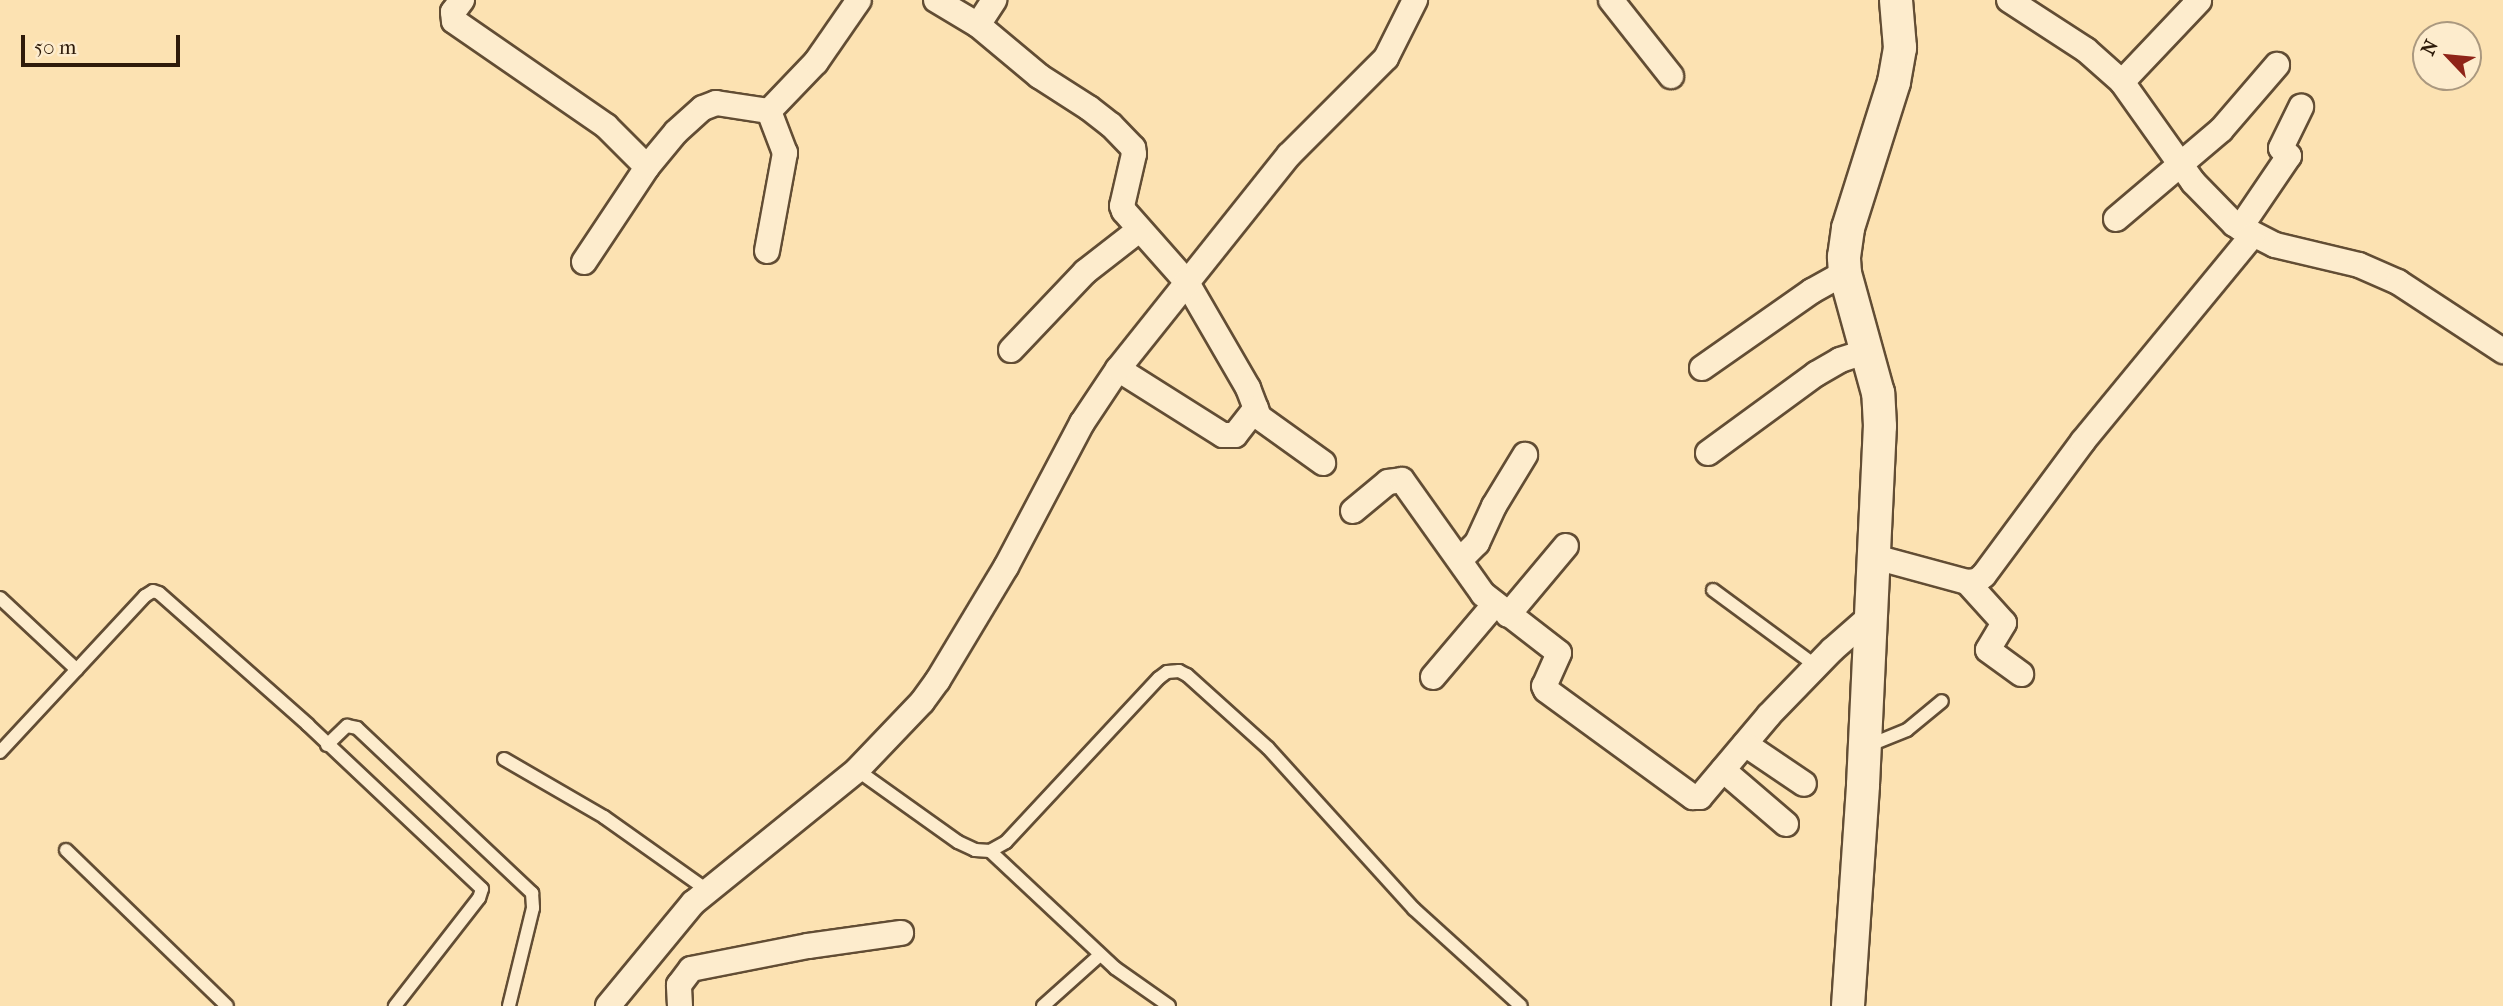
<!DOCTYPE html>
<style>
body{margin:0}
#map{position:relative;width:2503px;height:1006px;overflow:hidden;background:#fce2b2;font-family:"IM FELL French Canon",serif}
div>[style]{position:absolute}
[style*='--x']{left:calc(var(--x)*1px);top:calc(var(--y)*1px);width:calc(var(--w)*1px);rotate:calc(var(--a)*1deg)}
.roads{filter:drop-shadow(2px 0 #624d34) drop-shadow(-2px 0 #624d34) drop-shadow(0 2px #624d34) drop-shadow(0 -2px #624d34)}
.service>*{height:12px;margin:-6px;padding:0 6px;transform-origin:6px;border-radius:6px;background:#fdeccd}
.minor>*{height:24px;margin:-12px;padding:0 12px;transform-origin:12px;border-radius:12px;background:#fdeccd}
.tertiary>*{height:32px;margin:-16px;padding:0 16px;transform-origin:16px;border-radius:16px;background:#fdeccd}
span{translate:-50% -50%;white-space:nowrap;text-align:center;line-height:1.15;-webkit-text-stroke:5px #fdeccd;paint-order:stroke}
.north{position:absolute;left:2412px;top:21px;width:70px;height:70px;box-sizing:border-box;background:#fdeccd;border:2px solid #aa987f;border-radius:50%;rotate:296deg;font-size:19px;font-weight:700;line-height:28px;text-align:center;color:#2e1b0a}
.north::after{content:'';display:block;margin:auto;width:24px;height:32px;background:#8f2418;clip-path:polygon(50% 0,100% 100%,50% 72%,0 100%)}
.scale{position:absolute;left:21px;top:35px;width:159px;height:32px;box-sizing:border-box;border:4px solid #2e1b0a;border-top:0;padding-left:9px;font-size:21px;line-height:24px;white-space:nowrap;color:#2e1b0a;-webkit-text-stroke:5px #fdeccd;paint-order:stroke}
</style>
<div id="map">
<div class="roads">
<div class="service">
<i style="--x:1713;--y:590;--w:128;--a:36.4"></i>
<i style="--x:0;--y:598;--w:105;--a:43.1"></i>
<i style="--x:327;--y:745;--w:28;--a:-44"></i>
<i style="--x:347;--y:726;--w:10;--a:11"></i>
<i style="--x:357;--y:728;--w:241;--a:43.3"></i>
<i style="--x:532;--y:893;--w:15;--a:86"></i>
<i style="--x:533;--y:908;--w:101;--a:103.8"></i>
<i style="--x:1865;--y:747;--w:45;--a:-22"></i>
<i style="--x:1907;--y:730;--w:45;--a:-39.6"></i>
<i style="--x:0;--y:752;--w:213;--a:-47.1"></i>
<i style="--x:145;--y:596;--w:9;--a:-32"></i>
<i style="--x:153;--y:591;--w:6;--a:18"></i>
<i style="--x:159;--y:593;--w:199;--a:41.5"></i>
<i style="--x:308;--y:725;--w:239;--a:43.3"></i>
<i style="--x:482;--y:889;--w:9;--a:108"></i>
<i style="--x:479;--y:898;--w:137;--a:127.9"></i>
<i style="--x:504;--y:759;--w:116;--a:30.1"></i>
<i style="--x:604;--y:817;--w:126;--a:35.3"></i>
<i style="--x:857;--y:770;--w:124;--a:35.5"></i>
<i style="--x:958;--y:842;--w:19;--a:25"></i>
<i style="--x:975;--y:850;--w:15;--a:4"></i>
<i style="--x:990;--y:851;--w:18;--a:-29"></i>
<i style="--x:1006;--y:842;--w:224;--a:-47"></i>
<i style="--x:1159;--y:678;--w:10;--a:-37"></i>
<i style="--x:1167;--y:672;--w:12;--a:-5"></i>
<i style="--x:1179;--y:671;--w:9;--a:27"></i>
<i style="--x:1187;--y:675;--w:109;--a:42"></i>
<i style="--x:1268;--y:748;--w:217;--a:47.8"></i>
<i style="--x:1414;--y:909;--w:144;--a:42.2"></i>
<i style="--x:66;--y:850;--w:224;--a:44.1"></i>
<i style="--x:990;--y:851;--w:171;--a:43.1"></i>
<i style="--x:1115;--y:968;--w:66;--a:35.1"></i>
<i style="--x:1043;--y:1006;--w:76;--a:-41.8"></i>
</div>
<div class="minor">
<i style="--x:462;--y:0;--w:15;--a:127"></i>
<i style="--x:453;--y:12;--w:9;--a:84"></i>
<i style="--x:454;--y:21;--w:185;--a:34.6"></i>
<i style="--x:606;--y:126;--w:58;--a:45"></i>
<i style="--x:936;--y:0;--w:49;--a:30.8"></i>
<i style="--x:978;--y:25;--w:80;--a:39.9"></i>
<i style="--x:1039;--y:76;--w:59;--a:32.6"></i>
<i style="--x:1089;--y:108;--w:28;--a:38"></i>
<i style="--x:1111;--y:125;--w:32;--a:46"></i>
<i style="--x:1133;--y:148;--w:6;--a:81"></i>
<i style="--x:1134;--y:154;--w:53;--a:103"></i>
<i style="--x:1122;--y:206;--w:5;--a:68"></i>
<i style="--x:1124;--y:211;--w:94;--a:48.5"></i>
<i style="--x:1186;--y:281;--w:124;--a:59.9"></i>
<i style="--x:1248;--y:388;--w:31;--a:69"></i>
<i style="--x:1259;--y:417;--w:79;--a:35.7"></i>
<i style="--x:1611;--y:0;--w:97;--a:51.7"></i>
<i style="--x:2009;--y:0;--w:92;--a:33"></i>
<i style="--x:2086;--y:50;--w:48;--a:41.6"></i>
<i style="--x:2122;--y:82;--w:123;--a:54.6"></i>
<i style="--x:2193;--y:182;--w:59;--a:45.7"></i>
<i style="--x:2234;--y:224;--w:46;--a:27.1"></i>
<i style="--x:2275;--y:245;--w:86;--a:13.4"></i>
<i style="--x:2359;--y:265;--w:43;--a:23.6"></i>
<i style="--x:2398;--y:282;--w:126;--a:33.3"></i>
<i style="--x:978;--y:25;--w:30;--a:-57"></i>
<i style="--x:2122;--y:82;--w:112;--a:-46.5"></i>
<i style="--x:2116;--y:219;--w:138;--a:-40.3"></i>
<i style="--x:2221;--y:130;--w:86;--a:-49.3"></i>
<i style="--x:2240;--y:228;--w:87;--a:-55.8"></i>
<i style="--x:2289;--y:156;--w:11;--a:-135"></i>
<i style="--x:2281;--y:148;--w:46;--a:-64"></i>
<i style="--x:767;--y:251;--w:100;--a:-79.6"></i>
<i style="--x:785;--y:153;--w:45;--a:-110.9"></i>
<i style="--x:584;--y:262;--w:114;--a:-56.4"></i>
<i style="--x:647;--y:167;--w:45;--a:-50.4"></i>
<i style="--x:676;--y:132;--w:36;--a:-42"></i>
<i style="--x:703;--y:108;--w:14;--a:-21"></i>
<i style="--x:716;--y:103;--w:54;--a:8.6"></i>
<i style="--x:769;--y:111;--w:68;--a:-46.2"></i>
<i style="--x:816;--y:62;--w:75;--a:-55.3"></i>
<i style="--x:1011;--y:350;--w:108;--a:-46.5"></i>
<i style="--x:1085;--y:272;--w:68;--a:-37.9"></i>
<i style="--x:1702;--y:368;--w:134;--a:-35"></i>
<i style="--x:1812;--y:291;--w:38;--a:-29"></i>
<i style="--x:1118;--y:369;--w:124;--a:32.2"></i>
<i style="--x:1223;--y:435;--w:12;--a:0"></i>
<i style="--x:1235;--y:435;--w:34;--a:-52"></i>
<i style="--x:1708;--y:453;--w:134;--a:-36.2"></i>
<i style="--x:1816;--y:374;--w:28;--a:-30"></i>
<i style="--x:1840;--y:360;--w:28;--a:-18"></i>
<i style="--x:1353;--y:511;--w:45;--a:-39.6"></i>
<i style="--x:1388;--y:482;--w:14;--a:-8"></i>
<i style="--x:1402;--y:480;--w:140;--a:54.6"></i>
<i style="--x:1483;--y:594;--w:96;--a:37.8"></i>
<i style="--x:1559;--y:653;--w:36;--a:114"></i>
<i style="--x:1544;--y:686;--w:4;--a:63"></i>
<i style="--x:1546;--y:690;--w:182;--a:36.1"></i>
<i style="--x:1693;--y:797;--w:7;--a:0"></i>
<i style="--x:1700;--y:797;--w:107;--a:-49.9"></i>
<i style="--x:1769;--y:715;--w:91;--a:-45.9"></i>
<i style="--x:1832;--y:650;--w:53;--a:-41.2"></i>
<i style="--x:1875;--y:557;--w:95;--a:15.2"></i>
<i style="--x:1967;--y:582;--w:10;--a:-6"></i>
<i style="--x:1977;--y:581;--w:9;--a:-41"></i>
<i style="--x:1984;--y:575;--w:167;--a:-53.5"></i>
<i style="--x:2083;--y:441;--w:267;--a:-50.5"></i>
<i style="--x:1460;--y:560;--w:24;--a:-45"></i>
<i style="--x:1477;--y:543;--w:41;--a:-65.3"></i>
<i style="--x:1494;--y:506;--w:60;--a:-58.7"></i>
<i style="--x:1967;--y:582;--w:55;--a:47.9"></i>
<i style="--x:2004;--y:623;--w:31;--a:121"></i>
<i style="--x:1988;--y:650;--w:41;--a:36"></i>
<i style="--x:1508;--y:615;--w:90;--a:-50"></i>
<i style="--x:1433;--y:677;--w:96;--a:-49.7"></i>
<i style="--x:1745;--y:744;--w:71;--a:34.1"></i>
<i style="--x:1723;--y:770;--w:83;--a:40.6"></i>
<i style="--x:608;--y:1006;--w:134;--a:-50.5"></i>
<i style="--x:693;--y:903;--w:211;--a:-39"></i>
<i style="--x:857;--y:770;--w:94;--a:-46.3"></i>
<i style="--x:922;--y:702;--w:27;--a:-54"></i>
<i style="--x:938;--y:680;--w:132;--a:-59"></i>
<i style="--x:1006;--y:567;--w:163;--a:-62.2"></i>
<i style="--x:1082;--y:423;--w:65;--a:-56.3"></i>
<i style="--x:1118;--y:369;--w:274;--a:-51.4"></i>
<i style="--x:1289;--y:155;--w:137;--a:-45"></i>
<i style="--x:1386;--y:58;--w:65;--a:-63.4"></i>
<i style="--x:680;--y:1006;--w:21;--a:-93"></i>
<i style="--x:679;--y:985;--w:20;--a:-53"></i>
<i style="--x:691;--y:969;--w:119;--a:-11.1"></i>
<i style="--x:808;--y:946;--w:94;--a:-8"></i>
</div>
<div class="tertiary">
<i style="--x:1848;--y:1006;--w:222;--a:-86.1"></i>
<i style="--x:1863;--y:785;--w:359;--a:-87.3"></i>
<i style="--x:1880;--y:426;--w:33;--a:-93"></i>
<i style="--x:1878;--y:393;--w:124;--a:-105.4"></i>
<i style="--x:1845;--y:273;--w:16;--a:-94"></i>
<i style="--x:1844;--y:257;--w:29;--a:-82"></i>
<i style="--x:1848;--y:228;--w:153;--a:-72.5"></i>
<i style="--x:1894;--y:82;--w:35;--a:-80"></i>
<i style="--x:1900;--y:48;--w:48;--a:-94.8"></i>
</div>
</div>
<div class="north">N</div>
<div class="scale">50 m</div>
</div>
